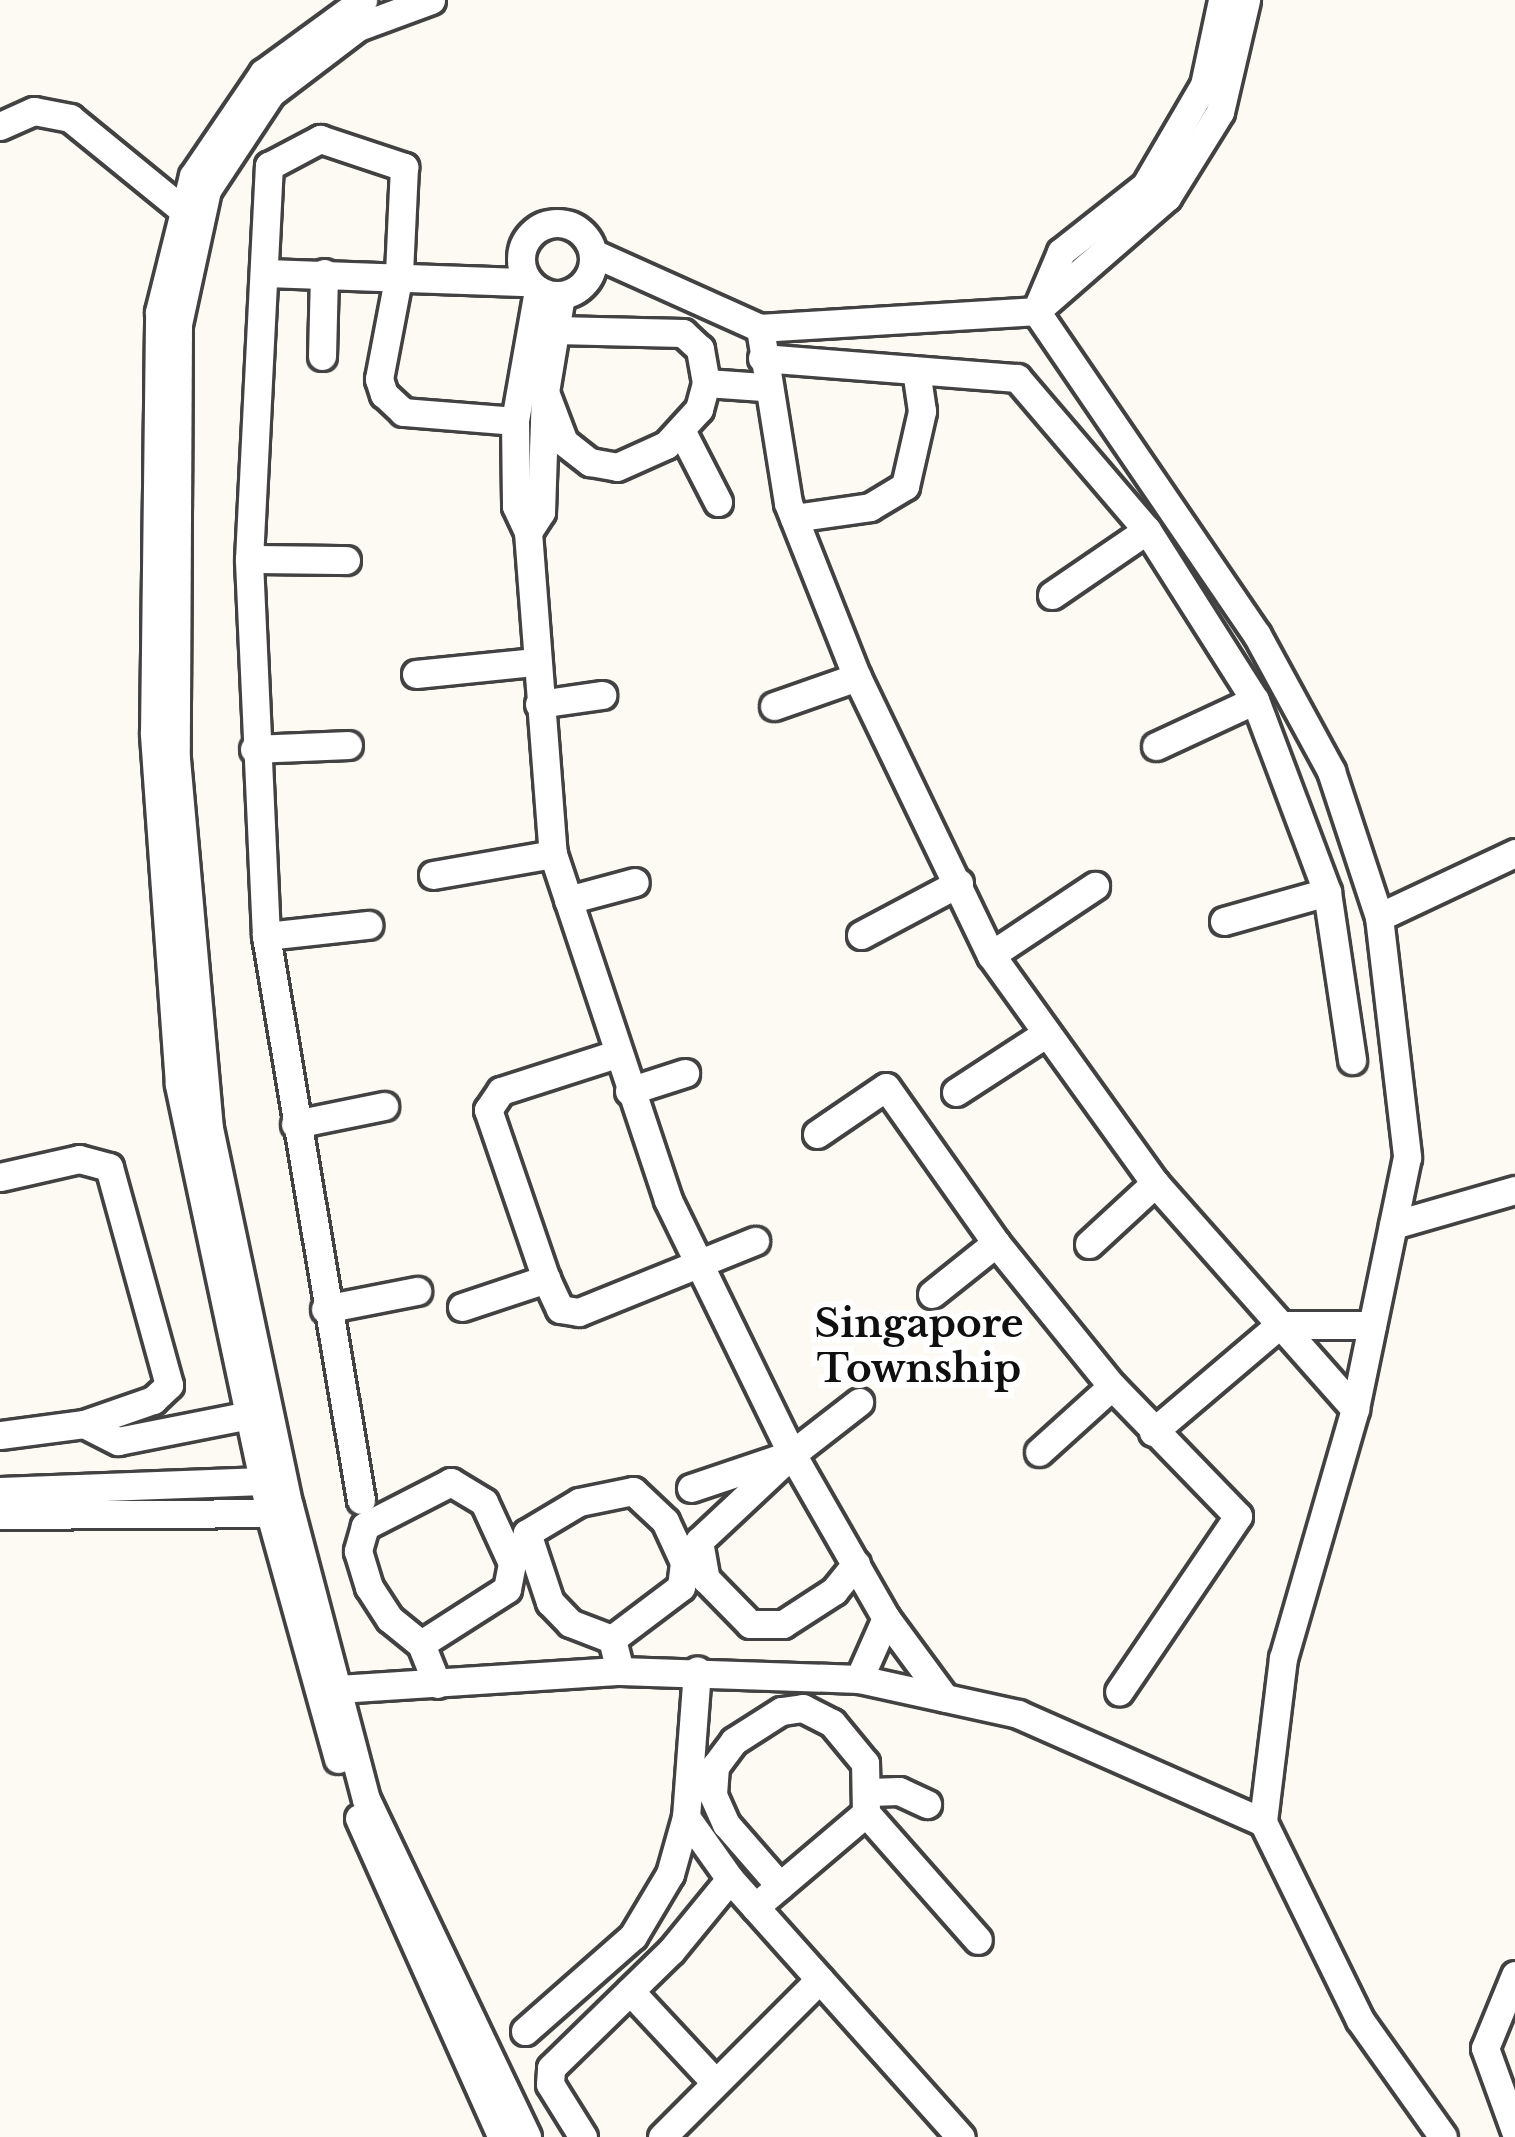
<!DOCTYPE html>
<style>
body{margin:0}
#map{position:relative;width:1515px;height:2137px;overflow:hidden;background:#fdf9f3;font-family:"Libre Baskerville",serif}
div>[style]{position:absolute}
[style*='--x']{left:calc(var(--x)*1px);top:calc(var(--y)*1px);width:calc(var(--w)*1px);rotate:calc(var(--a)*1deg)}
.roads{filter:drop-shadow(3px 0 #424242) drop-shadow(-3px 0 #424242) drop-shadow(0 3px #424242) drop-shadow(0 -3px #424242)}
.minor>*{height:27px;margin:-13.5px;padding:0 13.5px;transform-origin:13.5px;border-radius:13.5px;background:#fff}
.minor>.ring{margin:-13.5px;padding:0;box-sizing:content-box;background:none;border:27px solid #fff;border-radius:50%}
span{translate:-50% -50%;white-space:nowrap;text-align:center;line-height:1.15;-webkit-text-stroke:12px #fff;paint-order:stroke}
.quarter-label{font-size:39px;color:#0f0f0f;font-weight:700}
</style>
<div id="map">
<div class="roads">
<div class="minor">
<i style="--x:431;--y:0;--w:78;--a:159.7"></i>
<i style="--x:358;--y:27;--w:109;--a:142.8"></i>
<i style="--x:271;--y:93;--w:116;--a:123.4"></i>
<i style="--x:207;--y:190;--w:137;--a:102.2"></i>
<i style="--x:178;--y:324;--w:435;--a:90.3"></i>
<i style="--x:176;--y:759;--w:370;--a:84.9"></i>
<i style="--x:209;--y:1128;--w:386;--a:78.1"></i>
<i style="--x:289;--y:1506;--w:303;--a:75.3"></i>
<i style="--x:366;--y:1799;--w:374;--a:64.5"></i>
<i style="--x:0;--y:126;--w:37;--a:-24"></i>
<i style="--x:34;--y:111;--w:37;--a:11"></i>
<i style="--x:70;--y:118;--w:147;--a:39.2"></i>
<i class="ring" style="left:521px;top:223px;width:45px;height:45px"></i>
<i style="--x:593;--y:253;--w:183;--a:24.2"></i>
<i style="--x:760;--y:328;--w:277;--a:-3.5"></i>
<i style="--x:1036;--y:311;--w:174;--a:-41"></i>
<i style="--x:1167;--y:197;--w:100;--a:-58.1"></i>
<i style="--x:1220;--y:112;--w:115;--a:-76.9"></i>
<i style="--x:265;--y:273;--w:264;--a:2"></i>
<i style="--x:538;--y:290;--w:133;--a:100"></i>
<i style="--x:515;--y:421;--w:85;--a:89.3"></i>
<i style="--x:516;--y:506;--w:29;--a:65"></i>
<i style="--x:528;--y:532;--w:323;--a:85.6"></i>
<i style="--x:553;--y:854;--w:365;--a:71.6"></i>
<i style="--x:668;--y:1200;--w:283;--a:64"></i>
<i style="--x:792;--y:1454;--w:189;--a:60.2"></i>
<i style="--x:886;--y:1618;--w:67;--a:113.9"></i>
<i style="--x:1036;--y:311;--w:392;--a:55.7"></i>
<i style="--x:1257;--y:635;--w:155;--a:61.4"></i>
<i style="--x:1331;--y:771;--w:154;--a:71.8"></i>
<i style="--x:1379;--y:917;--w:242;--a:83.3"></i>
<i style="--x:1407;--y:1157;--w:257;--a:101.7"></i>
<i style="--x:1355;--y:1409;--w:259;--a:106.1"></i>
<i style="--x:1283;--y:1658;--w:165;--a:97"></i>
<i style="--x:1263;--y:1822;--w:220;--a:63.9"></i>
<i style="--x:1360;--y:2020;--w:143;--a:54.6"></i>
<i style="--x:1036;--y:311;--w:64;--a:-67"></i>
<i style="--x:1061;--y:252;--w:107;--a:-38.2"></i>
<i style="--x:1145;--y:186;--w:117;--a:-59.7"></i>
<i style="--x:1204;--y:85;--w:87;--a:-78"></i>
<i style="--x:760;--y:328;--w:177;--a:80.9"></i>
<i style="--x:788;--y:503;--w:187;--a:68.4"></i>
<i style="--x:857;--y:677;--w:309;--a:64.3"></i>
<i style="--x:991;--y:955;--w:281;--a:54.3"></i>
<i style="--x:1155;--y:1183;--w:302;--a:48.5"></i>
<i style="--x:322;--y:356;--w:83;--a:-88.6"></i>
<i style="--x:762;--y:358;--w:256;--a:4.5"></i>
<i style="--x:1017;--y:378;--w:200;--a:49.5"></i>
<i style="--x:1147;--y:530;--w:201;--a:57.6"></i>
<i style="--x:1255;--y:700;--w:205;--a:69.4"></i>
<i style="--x:1327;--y:892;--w:170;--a:81.5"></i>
<i style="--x:706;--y:383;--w:57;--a:4"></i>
<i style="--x:545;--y:392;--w:53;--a:69.2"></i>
<i style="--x:564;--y:442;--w:33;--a:38"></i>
<i style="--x:590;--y:462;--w:27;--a:10"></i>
<i style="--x:617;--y:467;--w:54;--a:-24.2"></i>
<i style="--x:666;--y:445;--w:49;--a:-47.5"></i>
<i style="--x:699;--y:409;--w:27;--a:-75"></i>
<i style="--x:706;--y:383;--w:35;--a:-100"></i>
<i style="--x:700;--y:349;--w:23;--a:-137"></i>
<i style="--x:683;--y:333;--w:128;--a:-178.7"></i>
<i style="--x:681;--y:430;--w:81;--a:62.8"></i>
<i style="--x:794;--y:518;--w:77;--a:-8.2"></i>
<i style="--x:870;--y:507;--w:41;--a:-31"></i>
<i style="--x:905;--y:486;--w:77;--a:-77.2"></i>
<i style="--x:922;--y:411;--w:41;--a:-98.3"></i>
<i style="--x:528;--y:532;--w:24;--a:-57"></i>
<i style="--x:541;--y:512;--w:120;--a:-88.1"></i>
<i style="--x:545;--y:392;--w:98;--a:-80.6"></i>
<i style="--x:249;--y:559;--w:97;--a:0.6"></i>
<i style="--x:1052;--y:595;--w:115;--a:-34.4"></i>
<i style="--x:416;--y:674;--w:120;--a:-5.8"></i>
<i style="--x:539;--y:704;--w:64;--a:-8.1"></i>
<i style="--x:774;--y:706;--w:88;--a:-19.3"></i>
<i style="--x:1156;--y:746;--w:109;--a:-24.9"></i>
<i style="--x:254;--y:749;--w:94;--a:-2.4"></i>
<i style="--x:433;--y:875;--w:122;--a:-9.9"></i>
<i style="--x:568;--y:900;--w:69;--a:-15"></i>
<i style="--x:1379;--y:917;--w:150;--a:-25.2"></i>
<i style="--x:1224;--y:921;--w:107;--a:-15.7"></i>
<i style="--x:861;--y:935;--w:111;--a:-28"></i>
<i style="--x:266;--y:936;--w:103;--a:-6.2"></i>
<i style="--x:991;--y:955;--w:125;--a:-33.6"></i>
<i style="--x:629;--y:1091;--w:59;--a:-17.8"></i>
<i style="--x:956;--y:1092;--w:108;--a:-33"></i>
<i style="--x:295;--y:1124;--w:91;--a:-11.4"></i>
<i style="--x:817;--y:1134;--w:83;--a:-34.3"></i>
<i style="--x:886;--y:1087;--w:191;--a:54.8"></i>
<i style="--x:996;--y:1243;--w:184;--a:51"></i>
<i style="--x:1112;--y:1386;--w:181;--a:45.9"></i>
<i style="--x:1238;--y:1516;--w:212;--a:124.1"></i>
<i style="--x:0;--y:1177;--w:81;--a:-12.8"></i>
<i style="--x:79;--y:1159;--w:31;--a:15"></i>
<i style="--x:109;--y:1167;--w:226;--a:74.6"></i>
<i style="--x:169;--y:1385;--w:22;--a:137"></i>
<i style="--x:153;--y:1400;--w:73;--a:160.8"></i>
<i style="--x:84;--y:1424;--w:85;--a:172.5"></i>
<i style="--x:1393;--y:1225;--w:127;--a:-16"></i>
<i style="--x:1089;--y:1244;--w:90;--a:-42.7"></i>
<i style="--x:546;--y:1279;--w:179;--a:-108.9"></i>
<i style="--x:488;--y:1110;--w:23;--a:-56"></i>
<i style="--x:501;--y:1091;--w:121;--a:-17.8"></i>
<i style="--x:932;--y:1294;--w:82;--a:-38.6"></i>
<i style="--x:462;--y:1307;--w:89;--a:-18.4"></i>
<i style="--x:546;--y:1279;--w:33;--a:65"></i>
<i style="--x:560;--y:1309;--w:19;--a:9"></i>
<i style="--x:579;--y:1312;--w:190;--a:-22"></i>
<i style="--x:325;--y:1309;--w:94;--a:-11.1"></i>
<i style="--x:84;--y:1424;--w:38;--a:27"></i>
<i style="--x:118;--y:1441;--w:134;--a:-11.2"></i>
<i style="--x:1153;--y:1432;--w:165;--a:-40.3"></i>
<i style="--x:1279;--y:1325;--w:93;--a:0"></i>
<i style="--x:1039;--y:1452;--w:98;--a:-42.1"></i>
<i style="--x:792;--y:1454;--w:127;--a:136.9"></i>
<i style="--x:699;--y:1541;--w:39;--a:80"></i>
<i style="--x:706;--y:1579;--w:63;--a:45.6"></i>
<i style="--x:750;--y:1624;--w:33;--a:0"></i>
<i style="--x:783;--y:1624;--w:61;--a:-32.9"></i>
<i style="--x:834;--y:1591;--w:35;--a:-51"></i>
<i style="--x:691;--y:1488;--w:107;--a:-18.6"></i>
<i style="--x:792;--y:1454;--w:85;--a:-37.8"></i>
<i style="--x:0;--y:1491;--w:263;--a:-2.2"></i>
<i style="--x:361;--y:1500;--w:572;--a:-99.56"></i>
<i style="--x:266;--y:936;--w:377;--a:-92.6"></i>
<i style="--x:249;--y:559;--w:394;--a:-87.1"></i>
<i style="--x:269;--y:166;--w:58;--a:-27.9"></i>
<i style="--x:320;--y:139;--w:89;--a:18.4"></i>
<i style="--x:404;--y:167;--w:107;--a:92.7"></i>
<i style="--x:399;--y:274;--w:107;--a:100.8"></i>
<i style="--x:379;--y:379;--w:16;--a:72"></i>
<i style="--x:384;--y:394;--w:26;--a:43"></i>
<i style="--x:403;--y:412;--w:112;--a:4.6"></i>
<i style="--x:0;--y:1515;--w:270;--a:-0.4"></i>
<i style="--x:886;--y:1618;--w:99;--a:53.6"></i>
<i style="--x:612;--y:1639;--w:86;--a:-37"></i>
<i style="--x:681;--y:1587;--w:25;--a:-83"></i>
<i style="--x:684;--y:1562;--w:45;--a:-114.9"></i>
<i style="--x:665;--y:1521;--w:44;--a:-136.8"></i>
<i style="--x:633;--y:1491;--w:55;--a:168.5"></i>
<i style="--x:579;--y:1502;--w:61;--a:149.2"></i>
<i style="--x:527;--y:1533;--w:73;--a:71.6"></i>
<i style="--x:550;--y:1602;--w:29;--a:46"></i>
<i style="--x:570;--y:1623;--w:45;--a:20.9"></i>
<i style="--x:612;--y:1639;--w:33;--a:76"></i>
<i style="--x:421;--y:1644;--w:102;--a:-32.6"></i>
<i style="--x:507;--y:1589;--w:26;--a:-79"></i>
<i style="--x:512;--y:1563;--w:67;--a:-114.7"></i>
<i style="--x:484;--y:1502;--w:39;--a:-149"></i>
<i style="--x:451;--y:1482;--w:97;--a:152.9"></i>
<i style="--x:365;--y:1526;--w:26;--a:106"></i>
<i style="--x:358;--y:1551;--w:38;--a:73"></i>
<i style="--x:369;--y:1587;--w:38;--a:57"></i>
<i style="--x:390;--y:1619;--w:40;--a:39"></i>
<i style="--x:421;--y:1644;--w:43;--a:68.2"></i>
<i style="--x:323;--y:1690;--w:298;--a:-3.7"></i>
<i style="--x:620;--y:1671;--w:239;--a:1.9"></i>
<i style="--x:859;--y:1679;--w:163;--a:12.4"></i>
<i style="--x:1018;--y:1714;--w:268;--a:23.8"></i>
<i style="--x:338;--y:1759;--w:255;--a:-105.5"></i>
<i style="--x:270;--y:1513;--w:439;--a:-102"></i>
<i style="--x:179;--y:1084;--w:352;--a:-94.1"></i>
<i style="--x:154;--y:733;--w:421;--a:-89.3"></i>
<i style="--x:159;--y:312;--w:140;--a:-76"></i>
<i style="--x:193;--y:176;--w:125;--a:-55.8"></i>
<i style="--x:263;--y:73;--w:124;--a:-36.1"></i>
<i style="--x:869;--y:1792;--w:30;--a:-2"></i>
<i style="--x:899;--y:1791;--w:31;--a:25"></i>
<i style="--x:866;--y:1813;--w:169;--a:48.6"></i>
<i style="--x:686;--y:1817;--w:76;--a:54.6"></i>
<i style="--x:730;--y:1879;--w:346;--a:48.2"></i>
<i style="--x:359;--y:1818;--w:350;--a:65.9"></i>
<i style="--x:755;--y:1907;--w:145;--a:-40.3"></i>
<i style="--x:866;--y:1813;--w:50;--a:-91.1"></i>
<i style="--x:865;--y:1763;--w:52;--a:-129.5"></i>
<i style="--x:832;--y:1723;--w:33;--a:-153"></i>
<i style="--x:803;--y:1708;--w:22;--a:172"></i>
<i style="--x:781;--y:1711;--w:56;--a:147.4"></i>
<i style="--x:734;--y:1741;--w:31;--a:127"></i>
<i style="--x:715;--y:1766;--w:29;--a:94"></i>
<i style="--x:713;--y:1795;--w:32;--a:66"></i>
<i style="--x:726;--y:1824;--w:82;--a:48.9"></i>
<i style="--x:1515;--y:1975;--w:79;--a:112.3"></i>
<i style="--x:1485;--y:2048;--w:88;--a:70.1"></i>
<i style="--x:630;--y:1991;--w:125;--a:47"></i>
<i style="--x:525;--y:2031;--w:144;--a:-41.3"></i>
<i style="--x:633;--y:1936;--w:72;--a:-59.2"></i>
<i style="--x:670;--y:1874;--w:59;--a:-74.3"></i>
<i style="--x:686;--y:1817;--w:147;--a:-85.7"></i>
<i style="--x:583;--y:2137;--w:62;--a:-121.9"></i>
<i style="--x:550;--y:2084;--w:16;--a:-86"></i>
<i style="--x:551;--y:2068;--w:168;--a:-44.3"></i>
<i style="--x:671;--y:1951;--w:93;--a:-50.7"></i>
<i style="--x:662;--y:2137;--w:223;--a:-45"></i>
</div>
</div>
<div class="quarter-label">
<span style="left:919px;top:1347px">Singapore<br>Township</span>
</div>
</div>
